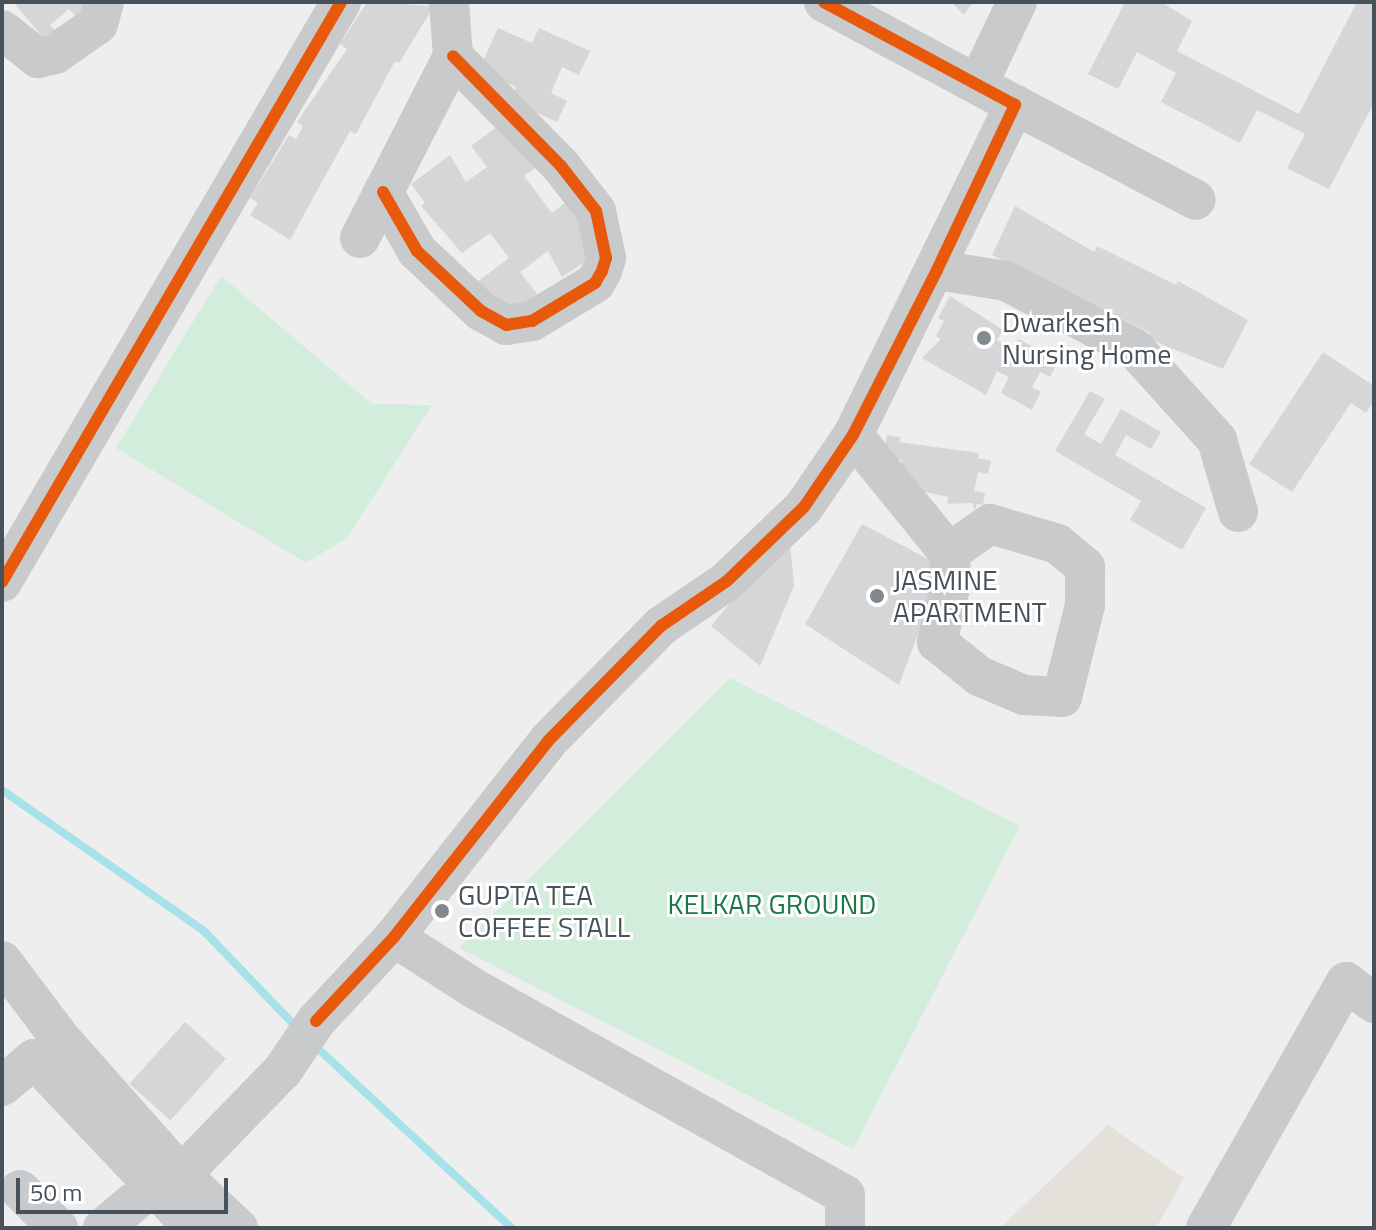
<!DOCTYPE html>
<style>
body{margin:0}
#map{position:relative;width:1376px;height:1230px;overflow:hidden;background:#eee;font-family:"Titillium Web",sans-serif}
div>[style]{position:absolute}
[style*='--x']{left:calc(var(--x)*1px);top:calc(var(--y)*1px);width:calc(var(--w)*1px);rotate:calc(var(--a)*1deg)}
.commercial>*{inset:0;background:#e4e1db}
.green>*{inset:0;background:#d2eddb}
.stream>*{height:8px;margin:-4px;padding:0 4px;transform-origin:4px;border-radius:4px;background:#a7e1ea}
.building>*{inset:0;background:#d6d6d8;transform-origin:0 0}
.minor>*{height:40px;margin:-20px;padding:0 20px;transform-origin:20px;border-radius:20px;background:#c8cacc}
.cycleway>*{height:12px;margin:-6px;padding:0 6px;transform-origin:6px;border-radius:6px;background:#e8590c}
.dots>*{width:22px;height:22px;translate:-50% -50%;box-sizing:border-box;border:4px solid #fff;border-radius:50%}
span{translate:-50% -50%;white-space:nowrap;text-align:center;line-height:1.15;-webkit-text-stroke:6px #fff;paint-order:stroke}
.poi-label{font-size:28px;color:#46515a}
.left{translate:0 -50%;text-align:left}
.park-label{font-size:28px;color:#197843}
.frame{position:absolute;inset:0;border:4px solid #46515a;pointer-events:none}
.scale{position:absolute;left:16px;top:1178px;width:212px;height:36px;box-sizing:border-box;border:4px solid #46515a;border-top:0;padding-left:10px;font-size:24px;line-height:28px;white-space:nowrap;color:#46515a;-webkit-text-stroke:6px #fff;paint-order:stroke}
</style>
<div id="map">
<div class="commercial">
<i style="clip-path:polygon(1108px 1125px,1184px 1178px,1156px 1228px,1000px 1228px)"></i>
</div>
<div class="green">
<i style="clip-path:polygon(221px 276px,372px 404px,432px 405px,347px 538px,306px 563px,116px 448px)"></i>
<i style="clip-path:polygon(730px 678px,1020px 826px,853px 1149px,459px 948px)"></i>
</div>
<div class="stream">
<i style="--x:2;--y:790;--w:246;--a:34.9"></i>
<i style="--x:204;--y:931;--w:136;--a:46.2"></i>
<i style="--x:313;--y:1044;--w:271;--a:42.8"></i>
</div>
<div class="building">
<i style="clip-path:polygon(13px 2px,93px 2px,76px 16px,69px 9px,50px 25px,57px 33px,46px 41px)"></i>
<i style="clip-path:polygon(367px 2px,434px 6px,399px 63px,395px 61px,356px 134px,350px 131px,290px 240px,250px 215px,258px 203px,250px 198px,289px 135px,296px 139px,303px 126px,297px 122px,347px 49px,340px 44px)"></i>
<i style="clip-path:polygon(951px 2px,973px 2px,964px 15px)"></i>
<i style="clip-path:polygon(1125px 2px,1161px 2px,1192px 21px,1177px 51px,1299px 114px,1357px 2px,1374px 2px,1374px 103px,1329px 189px,1287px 168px,1305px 134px,1257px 110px,1240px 143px,1161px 102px,1176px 73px,1137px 52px,1118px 89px,1088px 74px)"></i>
<i style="clip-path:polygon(498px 28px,532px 43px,539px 28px,590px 51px,579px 75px,562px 67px,551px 93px,567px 101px,557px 122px,510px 100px,516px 87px,479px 70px)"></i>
<i style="clip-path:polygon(509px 118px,542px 163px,524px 176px,552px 213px,566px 202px,600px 252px,562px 277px,548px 251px,520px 272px,537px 294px,508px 315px,477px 282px,509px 258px,490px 233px,462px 253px,421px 206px,425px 203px,411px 184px,450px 155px,466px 182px,487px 167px,471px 146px)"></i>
<i style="clip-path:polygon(1015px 206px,1094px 252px,1097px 246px,1176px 285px,1178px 281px,1248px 320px,1223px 369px,1146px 338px,1149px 332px,992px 255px)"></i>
<i style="clip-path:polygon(950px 296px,1003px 330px,997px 340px,1013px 349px,1019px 339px,1058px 361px,1050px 377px,1040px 372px,1032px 387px,1041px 392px,1032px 410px,1001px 393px,1009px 377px,997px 371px,986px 395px,922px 358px,941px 339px,936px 336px,944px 321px,938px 318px)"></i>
<i style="clip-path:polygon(1323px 352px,1374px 386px,1374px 401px,1366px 413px,1351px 403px,1292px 492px,1249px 464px)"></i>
<i style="clip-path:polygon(1090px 391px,1105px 399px,1084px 434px,1101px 444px,1121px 409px,1161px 432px,1151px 449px,1126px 435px,1115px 455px,1206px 508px,1182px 550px,1130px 520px,1141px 501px,1055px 451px)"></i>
<i style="clip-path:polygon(887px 435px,900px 437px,899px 442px,979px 453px,978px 458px,991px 461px,988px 474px,978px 472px,974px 491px,985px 493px,983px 505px,977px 504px,975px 510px,972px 503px,947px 504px,948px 497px,921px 491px,898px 478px,902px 460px,883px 456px)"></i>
<i style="clip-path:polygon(862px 524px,943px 567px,899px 685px,805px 624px)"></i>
<i style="clip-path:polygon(789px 531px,794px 586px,760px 666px,711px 626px)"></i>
<i style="left:185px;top:1022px;width:55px;height:83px;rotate:42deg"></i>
</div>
<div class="minor">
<i style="--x:2;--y:30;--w:46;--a:37.9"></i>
<i style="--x:38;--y:58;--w:17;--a:-13"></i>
<i style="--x:55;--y:54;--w:52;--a:-34.9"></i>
<i style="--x:98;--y:24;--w:23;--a:-75"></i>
<i style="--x:978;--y:84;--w:91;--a:-64.6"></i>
<i style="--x:1015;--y:105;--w:204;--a:27.7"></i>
<i style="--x:383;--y:192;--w:68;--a:60"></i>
<i style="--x:417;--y:251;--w:88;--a:43.2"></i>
<i style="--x:481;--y:311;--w:29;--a:29"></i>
<i style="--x:506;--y:325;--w:26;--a:-9"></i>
<i style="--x:532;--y:321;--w:74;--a:-31.1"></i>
<i style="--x:595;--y:283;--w:14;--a:-60"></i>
<i style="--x:602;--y:271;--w:14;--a:-73"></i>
<i style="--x:606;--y:258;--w:48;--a:-102"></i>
<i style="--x:596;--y:211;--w:57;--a:-127.9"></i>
<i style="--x:561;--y:166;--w:154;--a:-134.5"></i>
<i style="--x:360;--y:238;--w:204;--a:-62.9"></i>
<i style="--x:453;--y:56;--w:54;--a:-94.2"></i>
<i style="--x:937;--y:270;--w:70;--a:9.1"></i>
<i style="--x:1006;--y:281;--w:144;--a:27.6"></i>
<i style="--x:1134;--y:348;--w:124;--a:47.9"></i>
<i style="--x:1217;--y:440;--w:75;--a:73.7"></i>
<i style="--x:853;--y:435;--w:152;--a:50.9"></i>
<i style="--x:949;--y:553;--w:27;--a:84"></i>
<i style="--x:952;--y:580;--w:64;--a:103.6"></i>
<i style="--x:937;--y:642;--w:54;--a:39"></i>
<i style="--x:979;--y:676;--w:49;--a:22.9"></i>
<i style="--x:1024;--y:695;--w:38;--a:3"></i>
<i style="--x:1062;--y:697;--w:95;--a:-76"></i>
<i style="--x:1085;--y:605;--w:38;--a:-90"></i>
<i style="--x:1085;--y:567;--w:35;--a:-140"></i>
<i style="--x:1058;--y:544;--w:71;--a:-163.6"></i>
<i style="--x:990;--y:524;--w:50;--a:144.7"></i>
<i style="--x:2;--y:582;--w:672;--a:-59.69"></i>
<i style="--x:394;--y:937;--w:96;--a:32.7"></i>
<i style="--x:475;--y:989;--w:423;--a:29.1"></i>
<i style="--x:845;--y:1195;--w:33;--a:90"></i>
<i style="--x:2;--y:961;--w:96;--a:53"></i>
<i style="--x:60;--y:1038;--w:183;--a:48.5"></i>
<i style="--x:181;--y:1175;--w:78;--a:42.9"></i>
<i style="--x:2;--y:1086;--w:42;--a:-40.2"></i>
<i style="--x:34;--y:1059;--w:164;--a:46.5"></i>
<i style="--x:167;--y:1159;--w:28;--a:136"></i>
<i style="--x:147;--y:1178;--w:68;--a:47.4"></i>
<i style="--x:181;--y:1175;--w:146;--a:-45.8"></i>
<i style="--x:283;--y:1070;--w:59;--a:-56"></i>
<i style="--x:316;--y:1021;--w:115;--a:-47.1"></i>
<i style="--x:394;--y:937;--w:249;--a:-51.8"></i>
<i style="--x:548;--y:741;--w:161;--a:-45.5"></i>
<i style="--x:661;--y:626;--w:80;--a:-34.3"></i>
<i style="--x:727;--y:581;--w:107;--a:-43.9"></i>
<i style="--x:804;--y:507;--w:87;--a:-55.8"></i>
<i style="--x:853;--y:435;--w:368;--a:-63.9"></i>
<i style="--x:1015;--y:105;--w:217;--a:-151.7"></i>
<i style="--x:20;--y:1190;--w:54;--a:45"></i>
<i style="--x:103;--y:1228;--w:40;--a:-40"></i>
<i style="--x:1206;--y:1228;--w:283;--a:-60.4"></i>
<i style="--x:1346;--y:982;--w:35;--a:37"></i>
</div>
<div class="cycleway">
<i style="--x:383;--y:192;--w:68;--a:60"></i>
<i style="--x:417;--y:251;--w:88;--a:43.2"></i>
<i style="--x:481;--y:311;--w:29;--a:29"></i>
<i style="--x:506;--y:325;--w:26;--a:-9"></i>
<i style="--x:532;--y:321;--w:74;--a:-31.1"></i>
<i style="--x:595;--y:283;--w:14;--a:-60"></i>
<i style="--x:602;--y:271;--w:14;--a:-73"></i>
<i style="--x:606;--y:258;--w:48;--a:-102"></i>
<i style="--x:596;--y:211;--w:57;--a:-127.9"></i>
<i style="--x:561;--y:166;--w:154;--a:-134.5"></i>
<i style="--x:2;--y:582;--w:672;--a:-59.69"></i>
<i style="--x:316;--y:1021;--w:115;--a:-47.1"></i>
<i style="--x:394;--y:937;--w:249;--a:-51.8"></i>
<i style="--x:548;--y:741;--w:161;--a:-45.5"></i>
<i style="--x:661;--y:626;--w:80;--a:-34.3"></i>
<i style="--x:727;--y:581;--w:107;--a:-43.9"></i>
<i style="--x:804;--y:507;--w:87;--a:-55.8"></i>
<i style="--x:853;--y:435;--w:185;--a:-63"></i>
<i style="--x:937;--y:270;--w:183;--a:-64.7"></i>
<i style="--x:1015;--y:105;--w:217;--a:-151.7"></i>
</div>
<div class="dots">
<i style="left:984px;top:338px;background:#81888e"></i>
<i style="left:877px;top:596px;background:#81888e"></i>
<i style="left:442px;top:911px;background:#81888e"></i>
</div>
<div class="poi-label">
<span class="left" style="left:1002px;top:338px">Dwarkesh<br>Nursing Home</span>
<span class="left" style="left:893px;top:596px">JASMINE<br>APARTMENT</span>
<span class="left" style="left:458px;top:911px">GUPTA TEA<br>COFFEE STALL</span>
</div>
<div class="park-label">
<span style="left:772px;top:904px">KELKAR GROUND</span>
</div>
<div class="frame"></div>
<div class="scale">50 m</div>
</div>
